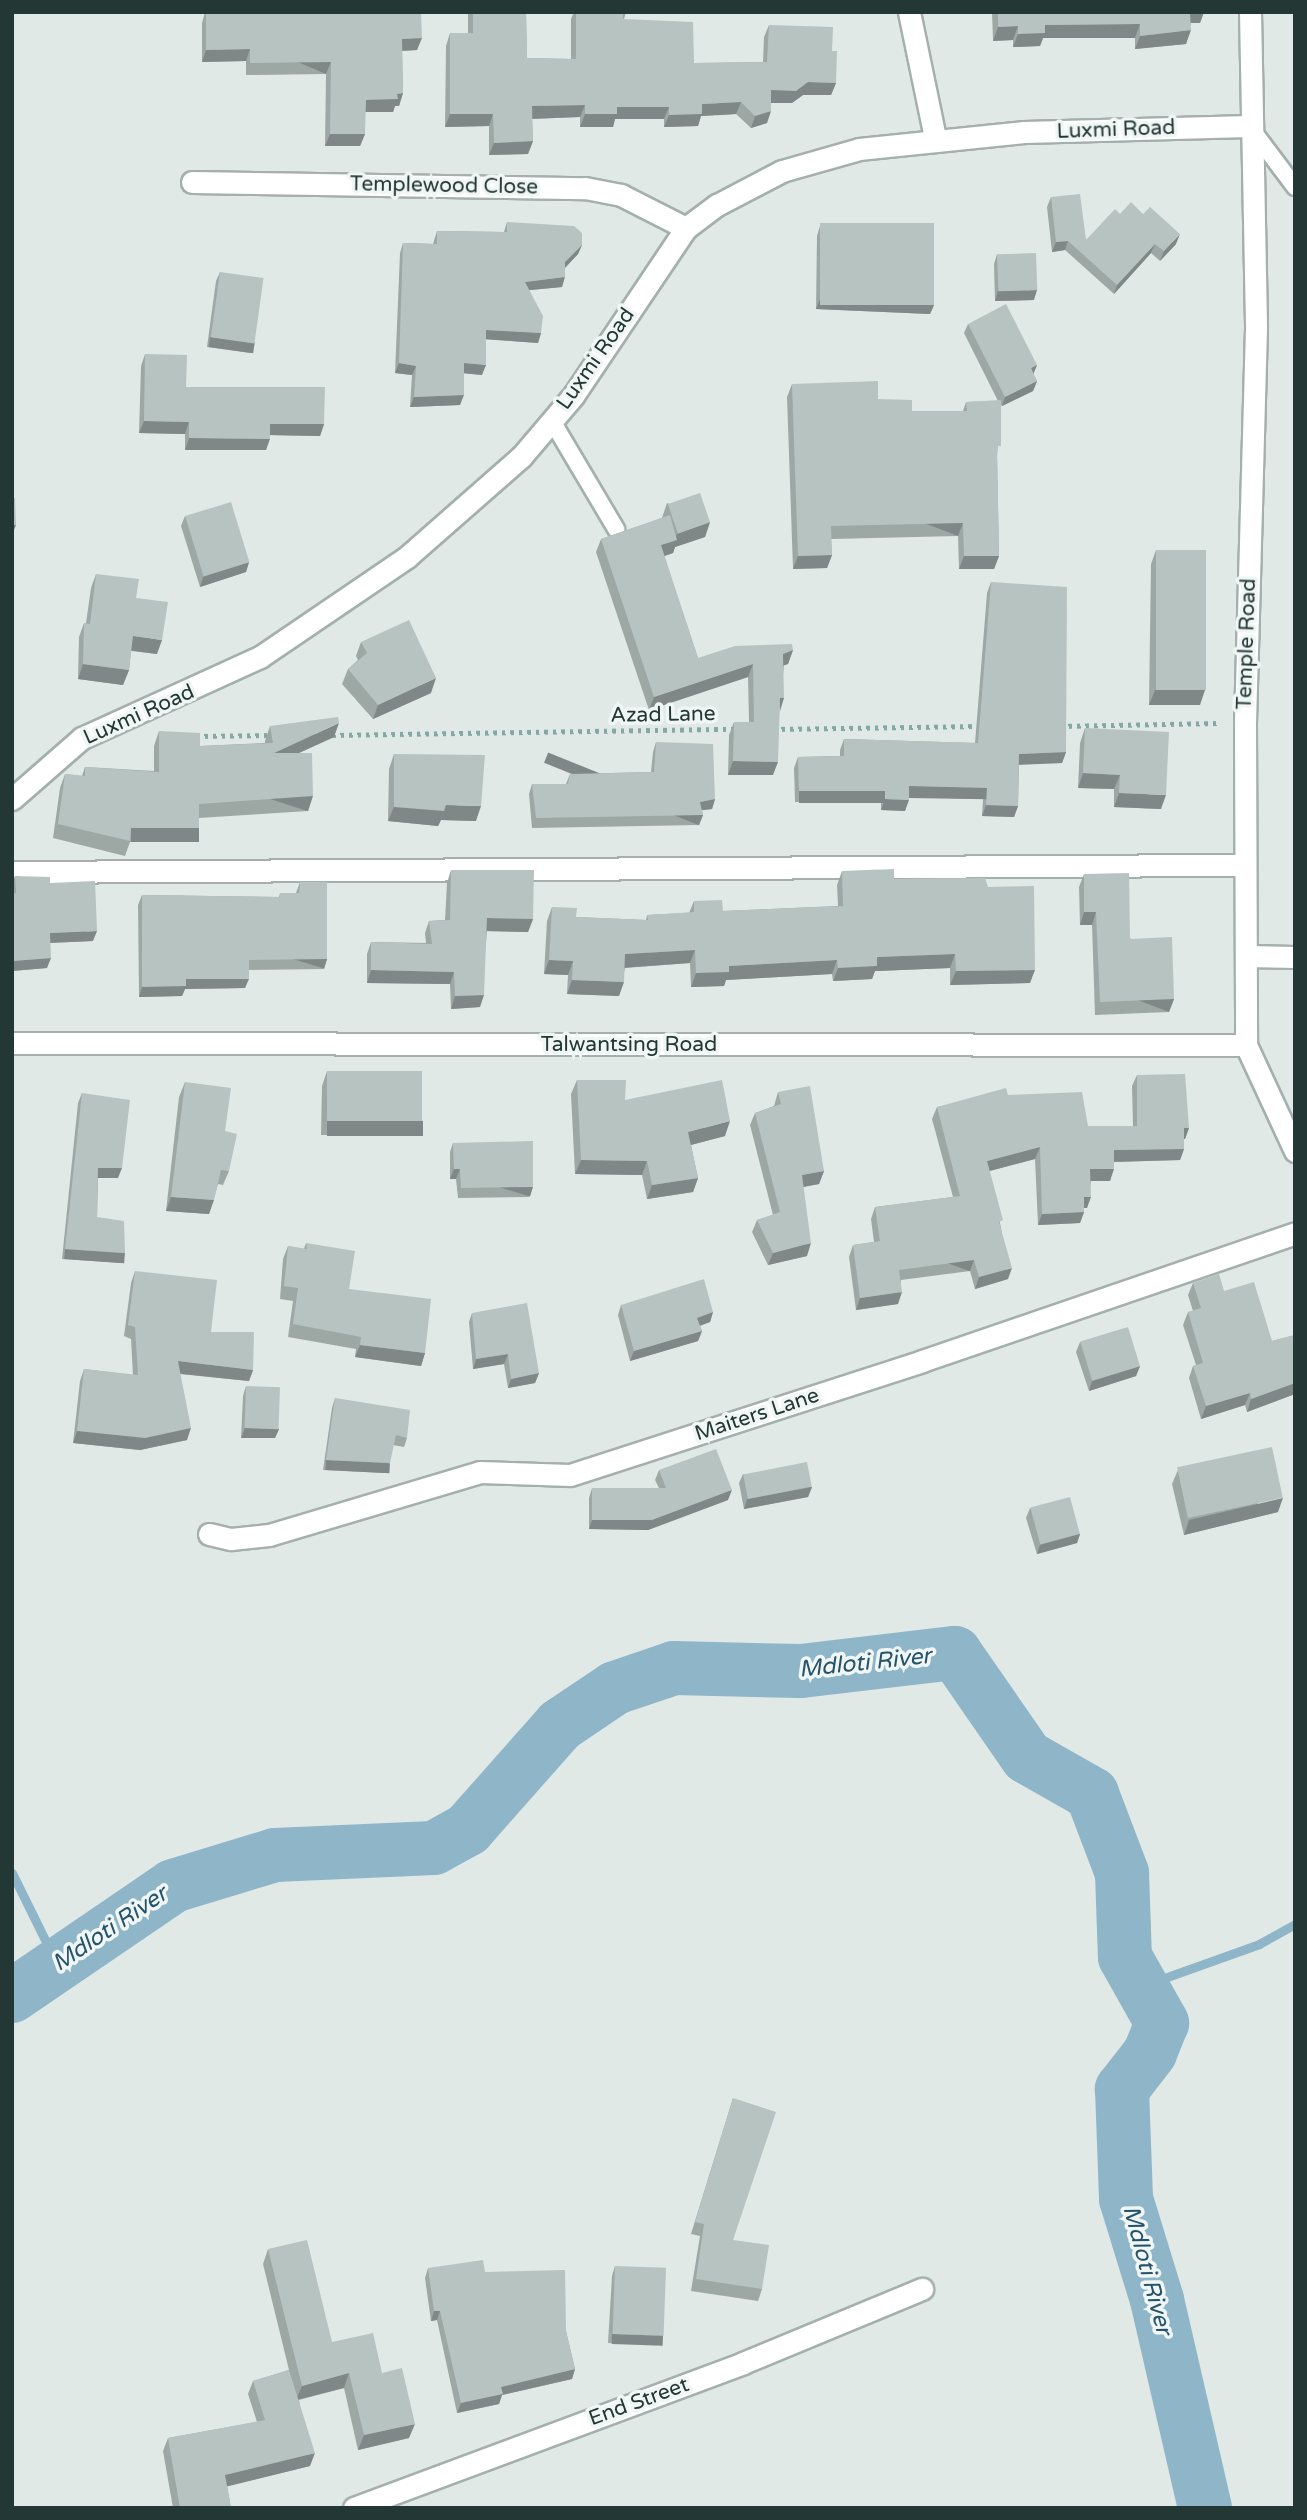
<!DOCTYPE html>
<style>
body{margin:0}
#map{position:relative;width:1307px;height:2520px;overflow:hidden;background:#e0e9e6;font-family:"Varela Round",sans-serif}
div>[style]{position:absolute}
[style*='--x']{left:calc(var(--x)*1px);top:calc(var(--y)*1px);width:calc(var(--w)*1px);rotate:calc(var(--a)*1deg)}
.stream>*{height:9px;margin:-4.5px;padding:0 4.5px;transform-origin:4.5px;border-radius:4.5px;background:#8eb5c8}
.river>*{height:54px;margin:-27px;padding:0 27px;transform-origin:27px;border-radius:27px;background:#8eb5c8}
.path>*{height:4.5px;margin-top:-2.25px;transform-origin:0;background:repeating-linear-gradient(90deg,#84a9a3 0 3.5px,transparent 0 8.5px)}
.roads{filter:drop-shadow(2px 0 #a4b0ad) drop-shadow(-2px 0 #a4b0ad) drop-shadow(0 2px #a4b0ad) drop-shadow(0 -2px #a4b0ad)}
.service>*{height:16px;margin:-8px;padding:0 8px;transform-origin:8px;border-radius:8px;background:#fff}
.minor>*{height:21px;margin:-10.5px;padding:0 10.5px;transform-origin:10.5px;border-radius:10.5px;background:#fff}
.wall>*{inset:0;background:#9da8a5}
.shaded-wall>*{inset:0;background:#7f8886;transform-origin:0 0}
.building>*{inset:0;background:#b6c3c0;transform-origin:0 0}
span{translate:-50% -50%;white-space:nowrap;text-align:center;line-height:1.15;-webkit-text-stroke:7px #f0f6f4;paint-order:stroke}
.street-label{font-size:21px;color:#233735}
.water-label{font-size:23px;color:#25536b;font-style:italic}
.frame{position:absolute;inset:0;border:14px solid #233735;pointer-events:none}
</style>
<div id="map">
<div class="stream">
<i style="--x:12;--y:1873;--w:104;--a:63.7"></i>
<i style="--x:1142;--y:1986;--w:124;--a:-19.7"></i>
<i style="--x:1259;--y:1944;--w:41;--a:-29.1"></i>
</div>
<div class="river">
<i style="--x:12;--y:1996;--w:195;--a:-34.3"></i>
<i style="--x:173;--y:1886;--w:107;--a:-16.9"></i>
<i style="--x:275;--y:1855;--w:159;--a:-2.5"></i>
<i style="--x:434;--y:1848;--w:39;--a:-29"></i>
<i style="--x:468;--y:1829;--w:139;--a:-48.5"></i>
<i style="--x:560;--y:1725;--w:66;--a:-33.9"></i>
<i style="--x:615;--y:1688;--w:62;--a:-18.7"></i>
<i style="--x:674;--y:1668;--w:127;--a:1.4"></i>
<i style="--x:801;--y:1671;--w:155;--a:-6.7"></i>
<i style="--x:955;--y:1653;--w:126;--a:55.3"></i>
<i style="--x:1027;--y:1757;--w:75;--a:29.6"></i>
<i style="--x:1092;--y:1794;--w:85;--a:69.2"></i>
<i style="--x:1122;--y:1873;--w:84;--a:88"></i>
<i style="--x:1125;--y:1957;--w:76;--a:60.7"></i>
<i style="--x:1162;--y:2023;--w:32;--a:112"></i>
<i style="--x:1150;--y:2053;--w:46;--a:127.9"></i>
<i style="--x:1122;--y:2089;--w:110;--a:87.9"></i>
<i style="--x:1126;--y:2199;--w:106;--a:72.9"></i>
<i style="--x:1157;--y:2300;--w:213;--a:77"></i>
</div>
<div class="path">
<i style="--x:1060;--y:726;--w:159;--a:-1.1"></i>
<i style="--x:773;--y:729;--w:208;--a:-0.8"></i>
<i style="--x:332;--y:735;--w:404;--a:-0.9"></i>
<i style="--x:196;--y:736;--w:75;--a:-0.8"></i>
</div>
<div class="roads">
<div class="service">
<i style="--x:1250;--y:127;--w:75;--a:53.1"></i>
<i style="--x:552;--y:421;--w:126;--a:59.3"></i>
</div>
<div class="minor">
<i style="--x:909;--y:12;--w:129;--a:78.3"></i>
<i style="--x:1250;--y:12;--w:316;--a:88.9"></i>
<i style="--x:1256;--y:328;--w:394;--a:91.6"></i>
<i style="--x:1245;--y:722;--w:323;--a:89.8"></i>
<i style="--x:1246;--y:1045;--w:117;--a:65.2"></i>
<i style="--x:192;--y:182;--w:393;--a:0.9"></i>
<i style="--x:585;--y:188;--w:37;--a:11"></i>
<i style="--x:621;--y:195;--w:73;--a:26.9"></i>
<i style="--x:12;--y:799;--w:93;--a:-41.1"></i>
<i style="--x:82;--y:738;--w:196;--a:-24.5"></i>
<i style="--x:260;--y:657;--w:178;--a:-34.2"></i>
<i style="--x:407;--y:557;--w:152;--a:-41.3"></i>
<i style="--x:521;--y:457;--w:80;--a:-49.6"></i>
<i style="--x:573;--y:396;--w:202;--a:-56.1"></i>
<i style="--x:686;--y:228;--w:39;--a:-37"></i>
<i style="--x:717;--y:205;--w:73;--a:-27.6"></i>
<i style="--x:782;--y:171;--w:80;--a:-15.9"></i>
<i style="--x:859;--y:149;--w:166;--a:-5.9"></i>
<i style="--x:1024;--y:132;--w:225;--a:-1.5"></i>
<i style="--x:12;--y:872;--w:1233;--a:-0.33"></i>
<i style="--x:1246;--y:956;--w:49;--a:1.2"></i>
<i style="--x:12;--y:1043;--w:1234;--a:0.09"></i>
<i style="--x:209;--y:1534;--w:23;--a:13"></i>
<i style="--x:231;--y:1539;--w:38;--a:-6"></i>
<i style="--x:269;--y:1535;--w:220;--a:-16.6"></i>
<i style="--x:480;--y:1472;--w:90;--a:1.9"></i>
<i style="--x:570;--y:1475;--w:370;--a:-17.9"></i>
<i style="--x:922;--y:1361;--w:394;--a:-18.9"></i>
<i style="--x:354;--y:2508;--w:415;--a:-20.4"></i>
<i style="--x:743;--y:2363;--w:194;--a:-22.5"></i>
</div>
</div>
<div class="wall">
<i style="clip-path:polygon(205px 12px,421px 12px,417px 50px,402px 51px,403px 93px,399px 106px,395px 106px,393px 112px,365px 112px,365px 134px,360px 146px,325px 146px,326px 74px,246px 75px,246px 61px,202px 62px,202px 23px)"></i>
<i style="clip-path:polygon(468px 12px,526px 12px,527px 58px,571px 59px,571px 19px,574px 12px,626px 12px,624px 19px,694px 63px,763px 62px,764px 37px,769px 25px,832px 51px,836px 83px,831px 95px,803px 95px,792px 103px,771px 103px,767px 123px,751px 128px,736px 114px,701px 116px,698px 126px,664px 127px,664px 119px,615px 119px,613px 127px,580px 127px,580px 117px,532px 119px,533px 141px,528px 154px,489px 155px,489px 126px,445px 127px,446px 46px,450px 33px,468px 33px)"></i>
<i style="clip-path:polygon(992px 12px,1204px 12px,1200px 23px,1191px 23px,1186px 44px,1135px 49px,1135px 38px,1043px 38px,1040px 46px,1013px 47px,1013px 40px,993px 41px)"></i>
<i style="clip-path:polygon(1051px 197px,1086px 240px,1120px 214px,1176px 244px,1160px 261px,1151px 253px,1114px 294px,1065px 250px,1052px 252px,1047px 207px)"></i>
<i style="clip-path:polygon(507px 222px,582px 245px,578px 254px,565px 268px,562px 287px,529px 290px,541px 333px,538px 343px,486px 339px,482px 375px,464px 373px,460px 405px,410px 407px,412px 375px,395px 373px,400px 253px,403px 243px,433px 244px,437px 231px,504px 232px)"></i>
<i style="clip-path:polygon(820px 226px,934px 305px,930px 314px,816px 309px,817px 236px)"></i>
<i style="clip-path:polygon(997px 254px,1034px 300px,995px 301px,994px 264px)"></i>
<i style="clip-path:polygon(220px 272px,255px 343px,251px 353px,207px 347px,216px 281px)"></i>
<i style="clip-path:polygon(968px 324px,1037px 365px,1033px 374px,1037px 381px,1033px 391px,1002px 406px,1001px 405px,997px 456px,999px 556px,994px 569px,959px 569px,958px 536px,831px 539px,832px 555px,827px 568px,793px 569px,787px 397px,792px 384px,878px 399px,912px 411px,963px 411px,966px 402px,998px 401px,964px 333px)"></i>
<i style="clip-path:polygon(145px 354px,186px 387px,324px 424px,320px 436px,270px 435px,266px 450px,185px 450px,185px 434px,139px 433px,141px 366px)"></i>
<i style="clip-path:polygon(667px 503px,710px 522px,705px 537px,675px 547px,673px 553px,664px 556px,698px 658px,793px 650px,788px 664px,784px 665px,773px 775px,728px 775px,729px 735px,734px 722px,749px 722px,748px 677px,649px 710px,596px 552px,601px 539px,662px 518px)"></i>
<i style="clip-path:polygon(185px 516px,249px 562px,246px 572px,200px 587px,181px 526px)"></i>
<i style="clip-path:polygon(1156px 550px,1200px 705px,1149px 705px,1151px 564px)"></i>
<i style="clip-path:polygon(96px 574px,136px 598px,157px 654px,131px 651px,129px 670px,123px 685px,78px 679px,79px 637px,84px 623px,86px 623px,91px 588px)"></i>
<i style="clip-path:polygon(991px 582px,1066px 752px,1062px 763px,1019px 764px,1018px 806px,1014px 817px,982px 816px,983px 799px,909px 797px,905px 811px,881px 810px,881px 802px,795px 802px,794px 768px,798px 757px,840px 756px,840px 750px,844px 739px,975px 743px,987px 593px)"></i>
<i style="clip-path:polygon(361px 642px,431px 693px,373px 719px,342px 684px,348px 669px,358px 660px,356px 656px)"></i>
<i style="clip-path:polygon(270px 726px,334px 737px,299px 753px,308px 811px,199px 818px,199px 828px,193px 842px,130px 842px,125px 856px,53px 838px,60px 788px,65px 774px,82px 776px,85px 767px,154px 771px,154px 746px,159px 731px,200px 746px,265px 743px,265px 741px)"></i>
<i style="clip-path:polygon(1085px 728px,1161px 809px,1114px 807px,1114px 789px,1078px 788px,1080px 743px)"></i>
<i style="clip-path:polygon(656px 742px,715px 799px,712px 809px,702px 810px,703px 815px,699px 825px,532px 828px,529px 794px,532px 784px,566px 784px,570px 774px,651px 772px,653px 752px)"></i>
<i style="clip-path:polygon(394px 754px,476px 821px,441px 820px,438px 826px,388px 821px,389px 769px)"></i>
<i style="clip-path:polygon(451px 870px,533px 919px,528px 932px,487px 931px,480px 1007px,451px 1009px,450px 984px,367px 983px,367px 954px,371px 942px,426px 943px,425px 933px,429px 921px,445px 920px,447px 883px)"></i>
<i style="clip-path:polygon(842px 871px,894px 879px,988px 887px,1030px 983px,950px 985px,950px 968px,875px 971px,872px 979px,833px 981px,832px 974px,726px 980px,724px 986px,691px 987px,690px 963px,625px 968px,619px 996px,567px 994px,568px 975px,544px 974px,547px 921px,552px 907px,576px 917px,646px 920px,647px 915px,689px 913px,694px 901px,723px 911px,838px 906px,837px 885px)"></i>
<i style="clip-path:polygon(1084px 874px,1174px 999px,1169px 1012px,1095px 1015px,1092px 925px,1080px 925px,1079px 887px)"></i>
<i style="clip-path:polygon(15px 876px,50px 883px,93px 941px,50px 943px,47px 968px,12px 971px,12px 883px)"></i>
<i style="clip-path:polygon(300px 882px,327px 959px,324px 969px,249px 970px,245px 988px,185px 989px,182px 996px,139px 997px,138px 905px,142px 895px,279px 897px,280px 893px,296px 893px)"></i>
<i style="clip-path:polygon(327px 1071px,423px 1121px,417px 1135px,321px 1135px,322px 1086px)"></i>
<i style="clip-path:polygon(1137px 1075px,1189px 1128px,1185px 1139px,1184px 1139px,1184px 1149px,1180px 1160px,1114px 1162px,1110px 1181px,1091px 1181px,1087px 1208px,1084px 1208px,1084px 1212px,1080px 1223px,1038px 1225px,1035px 1159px,989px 1171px,1001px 1228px,1008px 1279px,975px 1289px,970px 1271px,901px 1280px,898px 1304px,856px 1310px,849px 1257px,853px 1245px,874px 1242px,871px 1219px,875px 1207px,953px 1197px,932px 1119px,937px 1107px,1008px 1095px,1088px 1126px,1133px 1126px,1132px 1086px)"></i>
<i style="clip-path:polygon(577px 1080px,625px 1100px,725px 1136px,691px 1145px,698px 1178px,693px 1192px,647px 1199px,642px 1175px,575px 1174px,571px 1094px)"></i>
<i style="clip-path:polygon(185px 1082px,225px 1131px,229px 1171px,223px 1185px,218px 1184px,209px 1214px,166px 1211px,179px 1097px)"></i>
<i style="clip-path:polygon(778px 1092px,824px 1171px,819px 1184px,803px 1187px,807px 1256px,768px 1265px,752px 1232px,757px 1220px,773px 1215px,750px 1125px,755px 1113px,774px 1106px)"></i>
<i style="clip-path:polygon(82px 1093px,118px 1178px,98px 1178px,97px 1217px,125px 1253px,121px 1263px,62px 1259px,78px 1103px)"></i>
<i style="clip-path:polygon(453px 1143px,530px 1197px,458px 1198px,456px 1179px,450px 1179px,450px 1152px)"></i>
<i style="clip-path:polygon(306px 1243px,349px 1289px,425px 1353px,421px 1366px,355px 1357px,356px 1349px,288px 1337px,293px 1301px,280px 1299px,283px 1259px,288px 1246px,304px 1249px)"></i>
<i style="clip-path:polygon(135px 1271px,211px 1332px,253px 1370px,249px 1381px,180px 1374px,187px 1440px,140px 1450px,73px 1443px,80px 1381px,84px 1369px,133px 1375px,131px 1339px,124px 1336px,131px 1283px)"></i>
<i style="clip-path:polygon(1193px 1283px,1224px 1291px,1272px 1341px,1295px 1335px,1295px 1394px,1247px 1412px,1245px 1405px,1201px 1419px,1189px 1378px,1193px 1366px,1196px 1365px,1183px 1325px,1188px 1312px,1193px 1311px,1188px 1295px)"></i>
<i style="clip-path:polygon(621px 1305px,713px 1312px,710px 1322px,700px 1326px,702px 1331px,698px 1341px,630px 1361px,618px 1315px)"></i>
<i style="clip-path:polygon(472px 1313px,539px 1373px,535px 1383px,508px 1388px,504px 1364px,473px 1369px,469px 1322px)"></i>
<i style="clip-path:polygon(1080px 1342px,1140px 1366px,1136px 1376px,1089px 1391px,1076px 1352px)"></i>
<i style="clip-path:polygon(246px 1386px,279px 1429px,275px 1438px,241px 1438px,243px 1396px)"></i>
<i style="clip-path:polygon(335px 1398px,407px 1438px,404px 1447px,393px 1445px,386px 1473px,323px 1470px,332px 1408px)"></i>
<i style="clip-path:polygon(659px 1470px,728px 1500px,648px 1530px,589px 1529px,589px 1498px,592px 1488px,659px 1488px,655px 1480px)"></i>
<i style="clip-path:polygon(1178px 1470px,1278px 1512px,1184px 1535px,1172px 1484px)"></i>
<i style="clip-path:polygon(743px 1474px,812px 1487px,808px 1497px,744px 1509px,739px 1483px)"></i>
<i style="clip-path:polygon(1030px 1508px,1080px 1534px,1077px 1543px,1037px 1554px,1026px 1518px)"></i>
<i style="clip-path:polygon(733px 2098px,733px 2240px,762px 2289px,758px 2301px,691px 2291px,700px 2236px,691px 2234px)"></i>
<i style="clip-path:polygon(268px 2249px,332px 2342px,382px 2373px,409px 2438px,358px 2450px,344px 2388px,299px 2400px,310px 2466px,227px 2486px,231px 2508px,173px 2508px,163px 2451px,168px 2438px,257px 2422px,248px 2394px,253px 2381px,289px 2370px,263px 2264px)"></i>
<i style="clip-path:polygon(615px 2266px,663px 2336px,660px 2345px,608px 2343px,612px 2276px)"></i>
<i style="clip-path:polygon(428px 2268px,485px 2272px,566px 2331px,575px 2369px,572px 2379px,502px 2395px,499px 2404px,457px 2413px,437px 2320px,431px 2321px,425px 2278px)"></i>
</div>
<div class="shaded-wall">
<i style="clip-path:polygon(1189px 12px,1204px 12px,1200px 23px,1186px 23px)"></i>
<i style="clip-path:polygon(1140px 24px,1135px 38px,1043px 38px,1040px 46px,1013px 47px,1018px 34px,1045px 25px)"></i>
<i style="clip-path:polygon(1018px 26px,1013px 40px,993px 41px,998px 27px)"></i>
<i style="clip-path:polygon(1191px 30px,1186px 44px,1135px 49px,1140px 36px)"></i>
<i style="clip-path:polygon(422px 38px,417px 50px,397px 51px,402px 39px)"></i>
<i style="clip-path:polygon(250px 49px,246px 61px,202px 62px,206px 50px)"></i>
<i style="left:331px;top:62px;width:13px;height:81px;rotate:113deg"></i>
<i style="clip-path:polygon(808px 82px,836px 83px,831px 95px,803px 95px,792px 103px,766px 103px,771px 90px)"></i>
<i style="clip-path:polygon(403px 93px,399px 106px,395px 106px,393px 112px,361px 112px,366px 100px)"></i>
<i style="clip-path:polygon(741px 102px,736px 114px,701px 116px,698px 126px,664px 127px,669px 115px,702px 104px)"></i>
<i style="clip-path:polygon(585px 105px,580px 117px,527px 119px,532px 106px)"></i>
<i style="clip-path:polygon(617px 107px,669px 107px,664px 119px,615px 119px,613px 127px,580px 127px,585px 114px)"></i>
<i style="clip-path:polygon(771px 111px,767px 123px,751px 128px,755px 116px)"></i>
<i style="clip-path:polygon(450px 114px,493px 114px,489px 126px,445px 127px)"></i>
<i style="clip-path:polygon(330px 134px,365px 134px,360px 146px,325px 146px)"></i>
<i style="clip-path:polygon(533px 141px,528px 154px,489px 155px,494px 143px)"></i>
<i style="clip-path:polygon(1180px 234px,1176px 244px,1160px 261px,1164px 251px)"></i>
<i style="clip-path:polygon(1068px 241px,1065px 250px,1052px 252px,1056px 242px)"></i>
<i style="clip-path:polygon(1155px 244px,1151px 253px,1114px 294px,1117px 285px)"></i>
<i style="clip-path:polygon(582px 245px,578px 254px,561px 272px,565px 262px)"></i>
<i style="clip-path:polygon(565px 277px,562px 287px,521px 291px,525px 282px)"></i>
<i style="clip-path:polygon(1037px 290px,1034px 300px,995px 301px,998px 291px)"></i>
<i style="clip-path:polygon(820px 299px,934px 305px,930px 314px,816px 309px)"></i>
<i style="clip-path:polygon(486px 330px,541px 333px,538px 343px,482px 339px)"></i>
<i style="left:210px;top:337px;width:45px;height:10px;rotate:8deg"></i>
<i style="clip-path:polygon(399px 363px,416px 366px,412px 375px,395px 373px)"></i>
<i style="clip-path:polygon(464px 363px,486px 365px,482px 375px,461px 373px)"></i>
<i style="clip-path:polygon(1037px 365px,1033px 375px,1031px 368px)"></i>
<i style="clip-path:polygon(1037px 381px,1033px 391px,1002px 406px,1005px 397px)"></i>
<i style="clip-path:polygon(464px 395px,460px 405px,410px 407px,414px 397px)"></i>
<i style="clip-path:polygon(144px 421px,189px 422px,185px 434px,139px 433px)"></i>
<i style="clip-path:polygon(270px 424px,324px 424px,320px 436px,266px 435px)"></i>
<i style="clip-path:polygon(189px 438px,270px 439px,266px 450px,185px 450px)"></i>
<i style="clip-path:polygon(710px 522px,705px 537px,675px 547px,673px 553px,656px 559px,661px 545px,674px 541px,677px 534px)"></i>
<i style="left:963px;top:523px;width:14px;height:132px;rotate:111deg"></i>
<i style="clip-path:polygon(12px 525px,16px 525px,12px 535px)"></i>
<i style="clip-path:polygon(832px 555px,827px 568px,793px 569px,798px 556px)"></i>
<i style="clip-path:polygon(964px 556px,999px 556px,994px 569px,959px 569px)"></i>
<i style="clip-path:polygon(249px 562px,246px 572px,200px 587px,203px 577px)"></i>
<i style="clip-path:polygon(133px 636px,162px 640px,157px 654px,128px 650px)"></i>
<i style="clip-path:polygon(793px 650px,788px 664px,779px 667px,783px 654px)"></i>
<i style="clip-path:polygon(83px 664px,129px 670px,123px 685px,78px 679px)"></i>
<i style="clip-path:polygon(753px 664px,748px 677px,649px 710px,654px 697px)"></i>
<i style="clip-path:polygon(436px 678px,431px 693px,373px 719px,378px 705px)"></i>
<i style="clip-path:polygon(1155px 690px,1205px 690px,1200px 705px,1149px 705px)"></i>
<i style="clip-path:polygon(780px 698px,784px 698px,780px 711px)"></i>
<i style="clip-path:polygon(339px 723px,334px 737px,268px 767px,274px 753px)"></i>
<i style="clip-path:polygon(1066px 752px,1062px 763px,1015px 765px,1019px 754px)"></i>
<i style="clip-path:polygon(733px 761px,778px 762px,773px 775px,728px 775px)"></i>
<i style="clip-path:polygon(1083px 773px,1120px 775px,1114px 789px,1078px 788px)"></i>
<i style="left:909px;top:786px;width:78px;height:12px;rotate:1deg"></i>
<i style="left:799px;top:791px;width:86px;height:12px"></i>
<i style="clip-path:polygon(1119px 793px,1166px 795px,1161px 809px,1114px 807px)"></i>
<i style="left:313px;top:796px;width:16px;height:114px;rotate:108deg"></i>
<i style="clip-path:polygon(715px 799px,712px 809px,696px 811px,700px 802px)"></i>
<i style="clip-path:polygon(885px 799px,909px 800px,905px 811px,881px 810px)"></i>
<i style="clip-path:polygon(446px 805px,481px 806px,476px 821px,441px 820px,438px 826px,388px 821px,394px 807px)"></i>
<i style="clip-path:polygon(986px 805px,1018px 806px,1014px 817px,982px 816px)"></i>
<i style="left:703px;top:815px;width:11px;height:167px;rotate:112deg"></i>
<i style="left:131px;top:828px;width:68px;height:14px"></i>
<i style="clip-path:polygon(1084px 912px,1096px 912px,1092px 925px,1080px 925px)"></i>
<i style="clip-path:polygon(487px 918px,533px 919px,528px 932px,483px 931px)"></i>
<i style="clip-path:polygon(97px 931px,93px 941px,47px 943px,50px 933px)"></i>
<i style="clip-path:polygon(695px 950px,690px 963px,620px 968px,625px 954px)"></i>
<i style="clip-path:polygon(955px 954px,950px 968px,875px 971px,872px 979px,833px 981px,838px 968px,877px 957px)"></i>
<i style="clip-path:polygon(51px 958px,47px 968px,12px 971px,13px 961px)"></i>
<i style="left:327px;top:959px;width:10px;height:78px;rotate:107deg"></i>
<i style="clip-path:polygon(549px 960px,573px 961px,568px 975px,544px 974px)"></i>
<i style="clip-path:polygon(837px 960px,832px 974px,726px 980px,724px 986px,691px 987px,696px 973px,729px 966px)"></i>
<i style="clip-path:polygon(371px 970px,454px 972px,450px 984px,367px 983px)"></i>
<i style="clip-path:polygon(1035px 970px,1030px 983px,950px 985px,956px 971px)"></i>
<i style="clip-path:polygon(186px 979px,249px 979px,245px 988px,185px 989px,182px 996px,139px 997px,142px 987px)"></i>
<i style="clip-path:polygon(572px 980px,624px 982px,619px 996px,567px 994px)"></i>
<i style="clip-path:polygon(484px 995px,480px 1007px,451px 1009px,455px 996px)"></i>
<i style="left:1174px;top:999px;width:14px;height:74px;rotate:111deg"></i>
<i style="left:327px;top:1121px;width:96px;height:15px"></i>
<i style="clip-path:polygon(730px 1121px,725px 1136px,683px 1147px,688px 1132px)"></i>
<i style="clip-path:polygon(1184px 1128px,1189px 1128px,1185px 1139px,1180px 1139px)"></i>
<i style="clip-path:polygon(1040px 1147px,1035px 1159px,982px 1173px,987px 1161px)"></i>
<i style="clip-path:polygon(1184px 1149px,1180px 1160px,1110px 1162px,1114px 1150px)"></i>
<i style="clip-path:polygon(581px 1160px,647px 1161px,642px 1175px,575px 1174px)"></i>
<i style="clip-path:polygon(98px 1168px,122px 1168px,118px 1178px,95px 1178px)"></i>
<i style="clip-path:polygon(454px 1169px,460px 1169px,456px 1179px,450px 1179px)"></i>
<i style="clip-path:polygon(1090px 1169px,1114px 1169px,1110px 1181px,1086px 1181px)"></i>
<i style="clip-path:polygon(824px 1171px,819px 1184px,797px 1188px,802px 1175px)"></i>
<i style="clip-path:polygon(698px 1178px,693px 1192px,647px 1199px,652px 1185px)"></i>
<i style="left:533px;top:1187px;width:10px;height:72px;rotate:107deg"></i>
<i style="clip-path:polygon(171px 1197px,214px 1200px,209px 1214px,166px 1211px)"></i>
<i style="clip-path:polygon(1084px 1197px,1091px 1197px,1087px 1208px,1079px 1208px)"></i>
<i style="clip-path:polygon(1084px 1212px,1080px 1223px,1038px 1225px,1042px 1214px)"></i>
<i style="clip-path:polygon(811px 1243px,807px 1256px,768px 1265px,773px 1253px)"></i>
<i style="left:65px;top:1249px;width:60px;height:10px;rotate:4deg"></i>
<i style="left:974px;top:1260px;width:12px;height:76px;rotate:110deg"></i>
<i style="clip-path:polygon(1012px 1268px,1008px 1279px,975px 1289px,979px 1277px)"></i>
<i style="clip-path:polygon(902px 1292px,898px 1304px,856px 1310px,860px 1298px)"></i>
<i style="clip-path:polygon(713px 1312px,710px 1322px,693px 1328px,697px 1318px)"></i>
<i style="clip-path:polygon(702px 1331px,698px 1341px,630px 1361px,634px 1351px)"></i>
<i style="clip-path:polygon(360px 1345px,425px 1353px,421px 1366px,355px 1357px)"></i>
<i style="clip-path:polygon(508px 1354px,504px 1364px,473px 1369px,476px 1359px)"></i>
<i style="clip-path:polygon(178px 1361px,253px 1370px,249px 1381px,173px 1373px)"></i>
<i style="clip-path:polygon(1140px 1366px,1136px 1376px,1089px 1391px,1092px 1381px)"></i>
<i style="clip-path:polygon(539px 1373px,535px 1383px,508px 1388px,511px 1379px)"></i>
<i style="clip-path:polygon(1295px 1383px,1295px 1394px,1247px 1412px,1251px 1399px)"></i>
<i style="clip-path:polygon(1250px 1393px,1245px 1405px,1201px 1419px,1206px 1406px)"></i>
<i style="clip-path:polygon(191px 1428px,187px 1440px,140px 1450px,73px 1443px,77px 1431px)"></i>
<i style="clip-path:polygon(245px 1428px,279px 1429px,275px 1438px,241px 1438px)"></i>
<i style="left:326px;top:1460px;width:64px;height:10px;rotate:3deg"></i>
<i style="clip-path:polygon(812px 1487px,808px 1497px,744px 1509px,747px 1499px)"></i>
<i style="clip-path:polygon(732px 1490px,728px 1500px,648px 1530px,589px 1529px,592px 1520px)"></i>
<i style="clip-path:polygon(1283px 1498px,1278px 1512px,1184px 1535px,1189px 1520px)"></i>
<i style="clip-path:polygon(1080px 1534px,1077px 1543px,1037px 1554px,1040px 1545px)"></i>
<i style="clip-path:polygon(434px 2311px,440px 2311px,437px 2320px,431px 2321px)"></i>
<i style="left:612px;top:2334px;width:51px;height:10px;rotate:2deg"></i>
<i style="clip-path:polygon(575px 2369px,572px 2379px,502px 2395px,499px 2404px,457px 2413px,461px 2403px,501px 2387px)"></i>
<i style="clip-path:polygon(349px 2373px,344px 2388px,296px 2400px,302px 2386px)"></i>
<i style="clip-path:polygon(415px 2424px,409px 2438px,358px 2450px,364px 2435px)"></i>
<i style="clip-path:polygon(315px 2453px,310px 2466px,221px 2488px,225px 2475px)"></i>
</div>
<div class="building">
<i style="clip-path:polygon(206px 12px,421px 12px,422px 38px,402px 39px,403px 93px,397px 94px,398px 99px,366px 100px,365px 134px,330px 134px,331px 62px,250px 63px,250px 49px,206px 50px)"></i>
<i style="clip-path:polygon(473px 12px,526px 12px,527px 58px,576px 59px,576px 12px,623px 12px,623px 19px,693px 22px,694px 63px,767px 62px,769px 25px,833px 27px,832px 51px,837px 51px,836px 83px,808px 82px,796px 91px,771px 90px,771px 111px,755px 116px,741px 102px,702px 104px,702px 114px,669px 115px,669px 107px,617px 107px,617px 114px,585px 114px,585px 105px,532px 106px,533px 141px,494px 143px,493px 114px,450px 114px,450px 33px,473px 33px)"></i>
<i style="clip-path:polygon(998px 12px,1190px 12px,1191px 30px,1140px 36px,1140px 24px,1045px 25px,1045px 33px,1018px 34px,1018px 26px,998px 27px)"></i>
<i style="clip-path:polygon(1080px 194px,1086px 240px,1115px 209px,1120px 214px,1131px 202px,1143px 214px,1150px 207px,1180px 234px,1164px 251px,1155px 244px,1117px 285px,1068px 241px,1056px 242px,1051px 197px)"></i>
<i style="clip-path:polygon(507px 222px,574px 226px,582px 233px,582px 245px,565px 262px,565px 277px,525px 282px,543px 316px,541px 333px,486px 330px,486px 365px,464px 363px,464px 395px,414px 397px,416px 366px,399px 363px,403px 243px,437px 244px,437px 231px,507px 232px)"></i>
<i style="left:934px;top:223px;width:82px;height:114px;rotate:90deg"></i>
<i style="left:1036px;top:253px;width:37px;height:39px;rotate:88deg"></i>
<i style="left:220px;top:272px;width:44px;height:66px;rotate:8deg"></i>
<i style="clip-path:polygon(1006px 304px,1037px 365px,1031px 368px,1037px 381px,1005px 397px,968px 324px)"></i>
<i style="clip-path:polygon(145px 354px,187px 355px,186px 387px,325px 387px,324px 424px,270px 424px,270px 439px,189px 438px,189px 422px,144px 421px)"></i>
<i style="clip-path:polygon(878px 381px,878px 399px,912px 400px,912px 411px,967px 411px,966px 402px,1001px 400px,1001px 446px,997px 446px,999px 556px,964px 556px,963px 523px,831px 526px,832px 555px,798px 556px,792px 384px)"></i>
<i style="left:700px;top:493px;width:31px;height:34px;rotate:71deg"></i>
<i style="clip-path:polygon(12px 498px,15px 498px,16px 525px,12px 525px)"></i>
<i style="left:231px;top:502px;width:63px;height:48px;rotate:73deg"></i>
<i style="clip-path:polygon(670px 515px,677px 540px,661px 545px,698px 658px,735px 646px,792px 644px,793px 650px,783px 654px,784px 698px,780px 698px,778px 762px,733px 761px,734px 722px,754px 722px,753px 664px,654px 697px,601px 539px)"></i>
<i style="left:1156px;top:550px;width:50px;height:140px"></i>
<i style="clip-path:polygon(96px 574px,139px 579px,136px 598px,168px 602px,162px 640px,133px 636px,129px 670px,83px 664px,84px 623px,90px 624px)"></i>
<i style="clip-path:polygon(991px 582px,1067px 587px,1066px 752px,1019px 754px,1018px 806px,986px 805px,987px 788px,909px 786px,909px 800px,885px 799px,885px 791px,799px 791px,798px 757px,844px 756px,844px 739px,978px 743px)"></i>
<i style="clip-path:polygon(409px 620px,436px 678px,378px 705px,348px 669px,367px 653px,361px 642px)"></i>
<i style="clip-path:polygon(338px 717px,339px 723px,274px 753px,312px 753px,313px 796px,199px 804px,199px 828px,131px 828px,130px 841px,58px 824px,65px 774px,85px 776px,85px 767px,159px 772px,159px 731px,200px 733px,200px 746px,273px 743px,270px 726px)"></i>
<i style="clip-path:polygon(1085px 728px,1169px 732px,1166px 795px,1119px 793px,1120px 775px,1083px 773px)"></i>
<i style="clip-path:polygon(656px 742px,713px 744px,715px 799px,700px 802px,703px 815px,536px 818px,532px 784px,568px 784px,570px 774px,654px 772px)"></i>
<i style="clip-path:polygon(394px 754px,485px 755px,481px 806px,446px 805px,444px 811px,394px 807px)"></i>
<i style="clip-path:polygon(894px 869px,894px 879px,985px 878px,988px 887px,1034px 886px,1035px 970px,956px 971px,955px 954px,877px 957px,877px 966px,838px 968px,837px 960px,729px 966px,729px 972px,696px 973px,695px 950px,625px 954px,624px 982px,572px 980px,573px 961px,549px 960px,552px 907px,577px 908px,576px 917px,648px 920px,647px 915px,694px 912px,694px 901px,722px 900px,723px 911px,843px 906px,842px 871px)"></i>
<i style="clip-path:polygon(451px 870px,534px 870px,533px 919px,487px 918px,484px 995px,455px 996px,454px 972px,371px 970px,371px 942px,432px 944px,429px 921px,450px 920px)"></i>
<i style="clip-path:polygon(1129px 873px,1130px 939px,1172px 937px,1174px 999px,1100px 1002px,1096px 912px,1084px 912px,1084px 874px)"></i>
<i style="clip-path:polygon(15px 876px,50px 877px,50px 883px,95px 881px,97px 931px,50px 933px,51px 958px,13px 961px,12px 894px,16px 893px)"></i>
<i style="clip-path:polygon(300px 882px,327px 882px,327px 959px,249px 960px,249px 979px,186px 979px,186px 986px,142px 987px,142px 895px,280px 897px,280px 893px,299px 893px)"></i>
<i style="left:327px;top:1071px;width:95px;height:50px"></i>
<i style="clip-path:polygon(1185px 1074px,1189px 1128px,1184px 1128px,1184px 1149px,1114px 1150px,1114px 1169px,1090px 1169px,1091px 1197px,1084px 1197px,1084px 1212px,1042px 1214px,1040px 1147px,987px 1161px,1003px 1220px,999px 1222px,1012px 1268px,979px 1277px,974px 1260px,899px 1270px,902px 1292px,860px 1298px,853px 1245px,880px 1241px,875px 1207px,960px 1196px,937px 1107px,1006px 1088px,1008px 1095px,1082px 1092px,1088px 1126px,1137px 1126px,1137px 1075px)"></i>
<i style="clip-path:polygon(577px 1080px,626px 1080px,625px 1100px,722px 1080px,730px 1121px,688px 1132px,698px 1178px,652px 1185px,647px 1161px,581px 1160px)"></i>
<i style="clip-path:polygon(185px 1082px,231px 1088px,225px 1131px,237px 1134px,229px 1171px,221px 1170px,214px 1200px,171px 1197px)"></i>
<i style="clip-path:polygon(810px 1086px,824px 1171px,802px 1175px,811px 1243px,773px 1253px,757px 1220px,780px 1212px,755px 1113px,781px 1104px,778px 1092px)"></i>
<i style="clip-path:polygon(82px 1093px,130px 1100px,122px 1168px,98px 1168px,97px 1217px,124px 1221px,125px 1253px,65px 1249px)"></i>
<i style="clip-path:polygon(533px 1141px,533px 1187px,461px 1188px,460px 1169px,454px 1169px,453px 1143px)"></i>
<i style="clip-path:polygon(306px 1243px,355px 1251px,349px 1289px,431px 1299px,425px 1353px,360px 1345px,361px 1337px,293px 1324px,298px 1288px,284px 1286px,288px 1246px,307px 1249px)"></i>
<i style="clip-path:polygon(135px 1271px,217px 1280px,211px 1332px,254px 1332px,253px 1370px,178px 1361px,191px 1428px,145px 1438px,77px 1431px,84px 1369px,138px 1375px,135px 1327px,128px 1325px)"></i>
<i style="clip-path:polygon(1219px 1274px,1224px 1291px,1254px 1282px,1272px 1341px,1295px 1335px,1295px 1383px,1251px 1399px,1250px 1393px,1206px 1406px,1193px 1366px,1203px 1363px,1188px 1312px,1201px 1308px,1193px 1283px)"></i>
<i style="clip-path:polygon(704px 1279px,713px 1312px,697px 1318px,702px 1331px,634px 1351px,621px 1305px)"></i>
<i style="clip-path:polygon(527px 1303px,539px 1373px,511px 1379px,508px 1354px,476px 1359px,472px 1313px)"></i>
<i style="left:1128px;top:1327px;width:41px;height:50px;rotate:73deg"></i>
<i style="left:246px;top:1386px;width:34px;height:42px;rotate:2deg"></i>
<i style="clip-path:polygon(335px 1398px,410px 1410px,407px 1438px,396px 1435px,390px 1463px,326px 1460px)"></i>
<i style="left:1272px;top:1447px;width:52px;height:97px;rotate:78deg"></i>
<i style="clip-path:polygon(716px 1449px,732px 1490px,652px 1520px,592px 1520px,592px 1488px,666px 1488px,659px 1470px)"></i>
<i style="left:807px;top:1462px;width:25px;height:65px;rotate:79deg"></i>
<i style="left:1070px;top:1497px;width:38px;height:41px;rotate:75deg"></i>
<i style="clip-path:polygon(733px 2098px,776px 2112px,733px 2240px,769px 2245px,762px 2289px,696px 2279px,704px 2224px,695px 2222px)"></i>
<i style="clip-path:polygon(307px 2240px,332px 2342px,373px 2333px,382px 2373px,402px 2368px,415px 2424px,364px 2435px,349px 2373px,302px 2386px,268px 2249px)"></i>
<i style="clip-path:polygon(483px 2260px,485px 2272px,565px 2270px,566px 2331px,575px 2369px,501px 2387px,503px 2394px,461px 2403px,440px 2311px,434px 2311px,428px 2268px)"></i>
<i style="left:615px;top:2266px;width:51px;height:68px;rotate:2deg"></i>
<i style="clip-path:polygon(289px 2370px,315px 2453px,225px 2475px,231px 2508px,180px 2508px,168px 2438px,265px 2420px,253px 2381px)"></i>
</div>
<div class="street-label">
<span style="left:1116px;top:130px;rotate:-2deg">Luxmi Road</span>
<span style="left:444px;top:186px;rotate:1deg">Templewood Close</span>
<span style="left:596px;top:359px;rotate:-55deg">Luxmi Road</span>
<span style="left:1247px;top:644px;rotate:-88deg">Temple Road</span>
<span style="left:139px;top:715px;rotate:-24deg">Luxmi Road</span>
<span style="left:663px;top:715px;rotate:-1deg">Azad Lane</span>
<span style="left:629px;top:1045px">Talwantsing Road</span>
<span style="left:757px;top:1415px;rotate:-18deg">Maiters Lane</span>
<span style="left:639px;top:2402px;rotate:-20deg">End Street</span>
</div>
<div class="water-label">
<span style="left:865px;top:1663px;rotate:-6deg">Mdloti River</span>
<span style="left:110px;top:1929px;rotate:-34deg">Mdloti River</span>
<span style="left:1147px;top:2270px;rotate:75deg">Mdloti River</span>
</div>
<div class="frame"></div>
</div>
